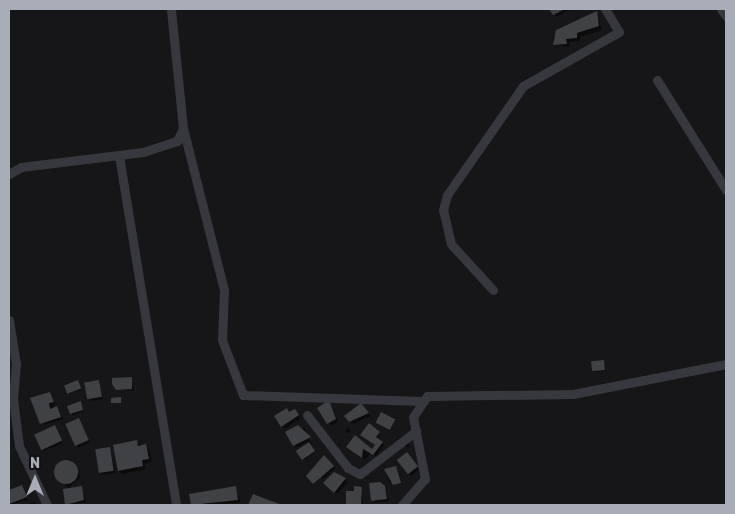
<!DOCTYPE html>
<style>
body{margin:0}
#map{position:relative;width:735px;height:514px;overflow:hidden;background:#161618;font-family:Rubik,sans-serif}
div>[style]{position:absolute}
[style*='--x']{left:calc(var(--x)*1px);top:calc(var(--y)*1px);width:calc(var(--w)*1px);rotate:calc(var(--a)*1deg)}
.shadow>*{inset:0;background:#0007;transform-origin:0 0}
.building>*{inset:0;background:#404145;transform-origin:0 0}
.round{border-radius:50%}
.minor>*{height:9px;margin:-4.5px;padding:0 4.5px;transform-origin:4.5px;border-radius:4.5px;background:#37383d}
span{translate:-50% -50%;white-space:nowrap;text-align:center;line-height:1.15;-webkit-text-stroke:4px #111113;paint-order:stroke}
.frame{position:absolute;inset:0;border:10px solid #a8adb8;pointer-events:none}
.north{position:absolute;left:10px;top:454px;width:50px;height:50px;-webkit-text-stroke:4px #111113;paint-order:stroke;rotate:0deg;font-size:14px;font-weight:700;line-height:20px;text-align:center;color:#a8adb8}
.north::after{content:'';display:block;margin:auto;width:18px;height:22px;background:#a8adb8;clip-path:polygon(50% 0,100% 100%,50% 72%,0 100%)}
</style>
<div id="map">
<div class="shadow">
<i style="clip-path:polygon(551px 9px,571px 9px,556px 17px)"></i>
<i style="clip-path:polygon(597px 12px,602px 30px,580px 37px,580px 41px,569px 42px,570px 47px,554px 45px,553px 37px)"></i>
<i style="clip-path:polygon(604px 361px,606px 371px,594px 372px,593px 371px)"></i>
<i style="clip-path:polygon(131px 378px,134px 391px,117px 389px)"></i>
<i style="clip-path:polygon(98px 381px,103px 399px,90px 401px,85px 383px)"></i>
<i style="left:79px;top:383px;width:7px;height:13px;rotate:74deg"></i>
<i style="clip-path:polygon(50px 393px,56px 404px,51px 410px,57px 408px,63px 419px,43px 425px)"></i>
<i style="clip-path:polygon(329px 401px,338px 421px,331px 426px,318px 408px)"></i>
<i style="clip-path:polygon(82px 404px,84px 411px,73px 415px,71px 413px)"></i>
<i style="clip-path:polygon(363px 407px,371px 416px,353px 424px,346px 416px)"></i>
<i style="clip-path:polygon(294px 410px,301px 418px,285px 429px,276px 417px)"></i>
<i style="left:79px;top:419px;width:26px;height:13px;rotate:65deg"></i>
<i style="clip-path:polygon(394px 420px,390px 431px,378px 424px)"></i>
<i style="clip-path:polygon(55px 426px,63px 443px,43px 451px,40px 448px)"></i>
<i style="clip-path:polygon(305px 428px,315px 453px,304px 460px,307px 442px,296px 448px,287px 433px)"></i>
<i style="left:349px;top:428px;width:4px;height:4px;rotate:63deg"></i>
<i style="clip-path:polygon(379px 433px,378px 440px,384px 445px,376px 456px,370px 453px,365px 460px,350px 449px,355px 437px,372px 451px,376px 446px,362px 434px)"></i>
<i style="clip-path:polygon(136px 442px,149px 449px,152px 462px,145px 464px,146px 469px,122px 474px,119px 470px)"></i>
<i style="left:406px;top:443px;width:3px;height:4px"></i>
<i style="clip-path:polygon(110px 448px,116px 473px,102px 475px,100px 472px)"></i>
<i style="clip-path:polygon(409px 456px,419px 469px,411px 476px,399px 461px)"></i>
<i style="left:324px;top:457px;width:16px;height:16px;rotate:47deg"></i>
<i style="clip-path:polygon(70px 459px,81px 477px,68px 488px,53px 468px)"></i>
<i style="clip-path:polygon(40px 461px,41px 464px,36px 466px,34px 463px)"></i>
<i style="clip-path:polygon(396px 467px,397px 469px,401px 484px,389px 482px,386px 470px)"></i>
<i style="clip-path:polygon(334px 473px,348px 482px,337px 494px,325px 483px)"></i>
<i style="clip-path:polygon(22px 486px,28px 500px,9px 505px,9px 491px)"></i>
<i style="clip-path:polygon(385px 487px,389px 501px,375px 502px,372px 500px)"></i>
<i style="clip-path:polygon(82px 488px,86px 502px,67px 505px,66px 504px)"></i>
<i style="clip-path:polygon(235px 488px,241px 503px,192px 505px,190px 495px)"></i>
<i style="clip-path:polygon(361px 488px,363px 505px,348px 505px,348px 492px)"></i>
<i style="clip-path:polygon(34px 502px,37px 505px,26px 505px)"></i>
</div>
<div class="building">
<i style="clip-path:polygon(549px 9px,565px 9px,553px 15px)"></i>
<i style="clip-path:polygon(597px 11px,599px 26px,577px 33px,577px 38px,566px 39px,567px 44px,553px 45px,556px 30px)"></i>
<i style="left:604px;top:360px;width:10px;height:13px;rotate:84deg"></i>
<i style="clip-path:polygon(132px 377px,132px 389px,116px 390px,112px 384px,112px 378px)"></i>
<i style="left:78px;top:380px;width:9px;height:15px;rotate:69deg"></i>
<i style="left:99px;top:380px;width:17px;height:15px;rotate:80deg"></i>
<i style="clip-path:polygon(50px 392px,54px 402px,49px 403px,50px 409px,57px 406px,61px 417px,40px 424px,30px 398px)"></i>
<i style="clip-path:polygon(121px 397px,121px 403px,111px 403px,111px 398px)"></i>
<i style="clip-path:polygon(329px 400px,336px 419px,327px 424px,317px 408px)"></i>
<i style="clip-path:polygon(81px 401px,83px 410px,70px 414px,67px 406px)"></i>
<i style="clip-path:polygon(361px 403px,369px 413px,349px 422px,344px 416px)"></i>
<i style="clip-path:polygon(287px 408px,289px 412px,295px 409px,299px 415px,281px 427px,274px 416px)"></i>
<i style="left:381px;top:412px;width:16px;height:12px;rotate:27deg"></i>
<i style="left:79px;top:418px;width:24px;height:15px;rotate:66deg"></i>
<i style="clip-path:polygon(369px 423px,380px 432px,376px 437px,383px 442px,373px 455px,363px 449px,362px 458px,346px 447px,355px 435px,372px 449px,375px 445px,360px 435px)"></i>
<i style="left:55px;top:425px;width:17px;height:23px;rotate:65deg"></i>
<i style="clip-path:polygon(298px 425px,311px 437px,293px 446px,285px 432px)"></i>
<i style="clip-path:polygon(137px 440px,138px 446px,146px 444px,149px 459px,142px 460px,143px 466px,118px 471px,113px 445px)"></i>
<i style="left:309px;top:442px;width:11px;height:16px;rotate:56deg"></i>
<i style="left:110px;top:447px;width:24px;height:15px;rotate:81deg"></i>
<i style="left:407px;top:452px;width:18px;height:13px;rotate:52deg"></i>
<i style="clip-path:polygon(324px 455px,334px 466px,313px 484px,306px 476px)"></i>
<i class="round" style="left:54px;top:460px;width:24px;height:24px"></i>
<i style="clip-path:polygon(396px 466px,401px 483px,393px 485px,384px 469px)"></i>
<i style="clip-path:polygon(334px 472px,346px 478px,334px 493px,323px 483px)"></i>
<i style="clip-path:polygon(380px 482px,385px 486px,387px 499px,371px 501px,369px 483px)"></i>
<i style="clip-path:polygon(22px 485px,27px 497px,9px 504px,9px 490px)"></i>
<i style="clip-path:polygon(82px 486px,84px 500px,65px 505px,63px 489px)"></i>
<i style="clip-path:polygon(236px 486px,238px 500px,191px 505px,189px 494px)"></i>
<i style="clip-path:polygon(354px 486px,362px 487px,361px 505px,346px 505px,346px 491px,354px 491px)"></i>
<i style="clip-path:polygon(253px 494px,282px 505px,248px 505px)"></i>
</div>
<div class="minor">
<i style="--x:721;--y:9;--w:9;--a:54"></i>
<i style="--x:657;--y:80;--w:130;--a:57.9"></i>
<i style="--x:183;--y:128;--w:167;--a:75.8"></i>
<i style="--x:224;--y:290;--w:50;--a:92.3"></i>
<i style="--x:222;--y:340;--w:59;--a:69.1"></i>
<i style="--x:243;--y:395;--w:178;--a:1.9"></i>
<i style="--x:119;--y:156;--w:354;--a:80.7"></i>
<i style="--x:9;--y:174;--w:14;--a:-30"></i>
<i style="--x:21;--y:167;--w:123;--a:-7"></i>
<i style="--x:143;--y:152;--w:36;--a:-18"></i>
<i style="--x:177;--y:141;--w:14;--a:-65"></i>
<i style="--x:183;--y:128;--w:120;--a:-95.8"></i>
<i style="--x:493;--y:290;--w:62;--a:-132.4"></i>
<i style="--x:451;--y:244;--w:35;--a:-103"></i>
<i style="--x:443;--y:210;--w:16;--a:-75"></i>
<i style="--x:447;--y:195;--w:133;--a:-55.1"></i>
<i style="--x:523;--y:86;--w:110;--a:-29.4"></i>
<i style="--x:619;--y:32;--w:27;--a:-121"></i>
<i style="--x:9;--y:320;--w:45;--a:81"></i>
<i style="--x:16;--y:364;--w:35;--a:95"></i>
<i style="--x:13;--y:399;--w:47;--a:82.7"></i>
<i style="--x:19;--y:446;--w:65;--a:64.6"></i>
<i style="--x:307;--y:415;--w:67;--a:52.3"></i>
<i style="--x:348;--y:468;--w:13;--a:27"></i>
<i style="--x:360;--y:474;--w:71;--a:-37.5"></i>
<i style="--x:402;--y:505;--w:35;--a:-49"></i>
<i style="--x:425;--y:479;--w:63;--a:-101"></i>
<i style="--x:413;--y:417;--w:25;--a:-56"></i>
<i style="--x:427;--y:396;--w:146;--a:-0.8"></i>
<i style="--x:573;--y:394;--w:156;--a:-11.1"></i>
</div>
<div class="frame"></div>
<div class="north">N</div>
</div>
